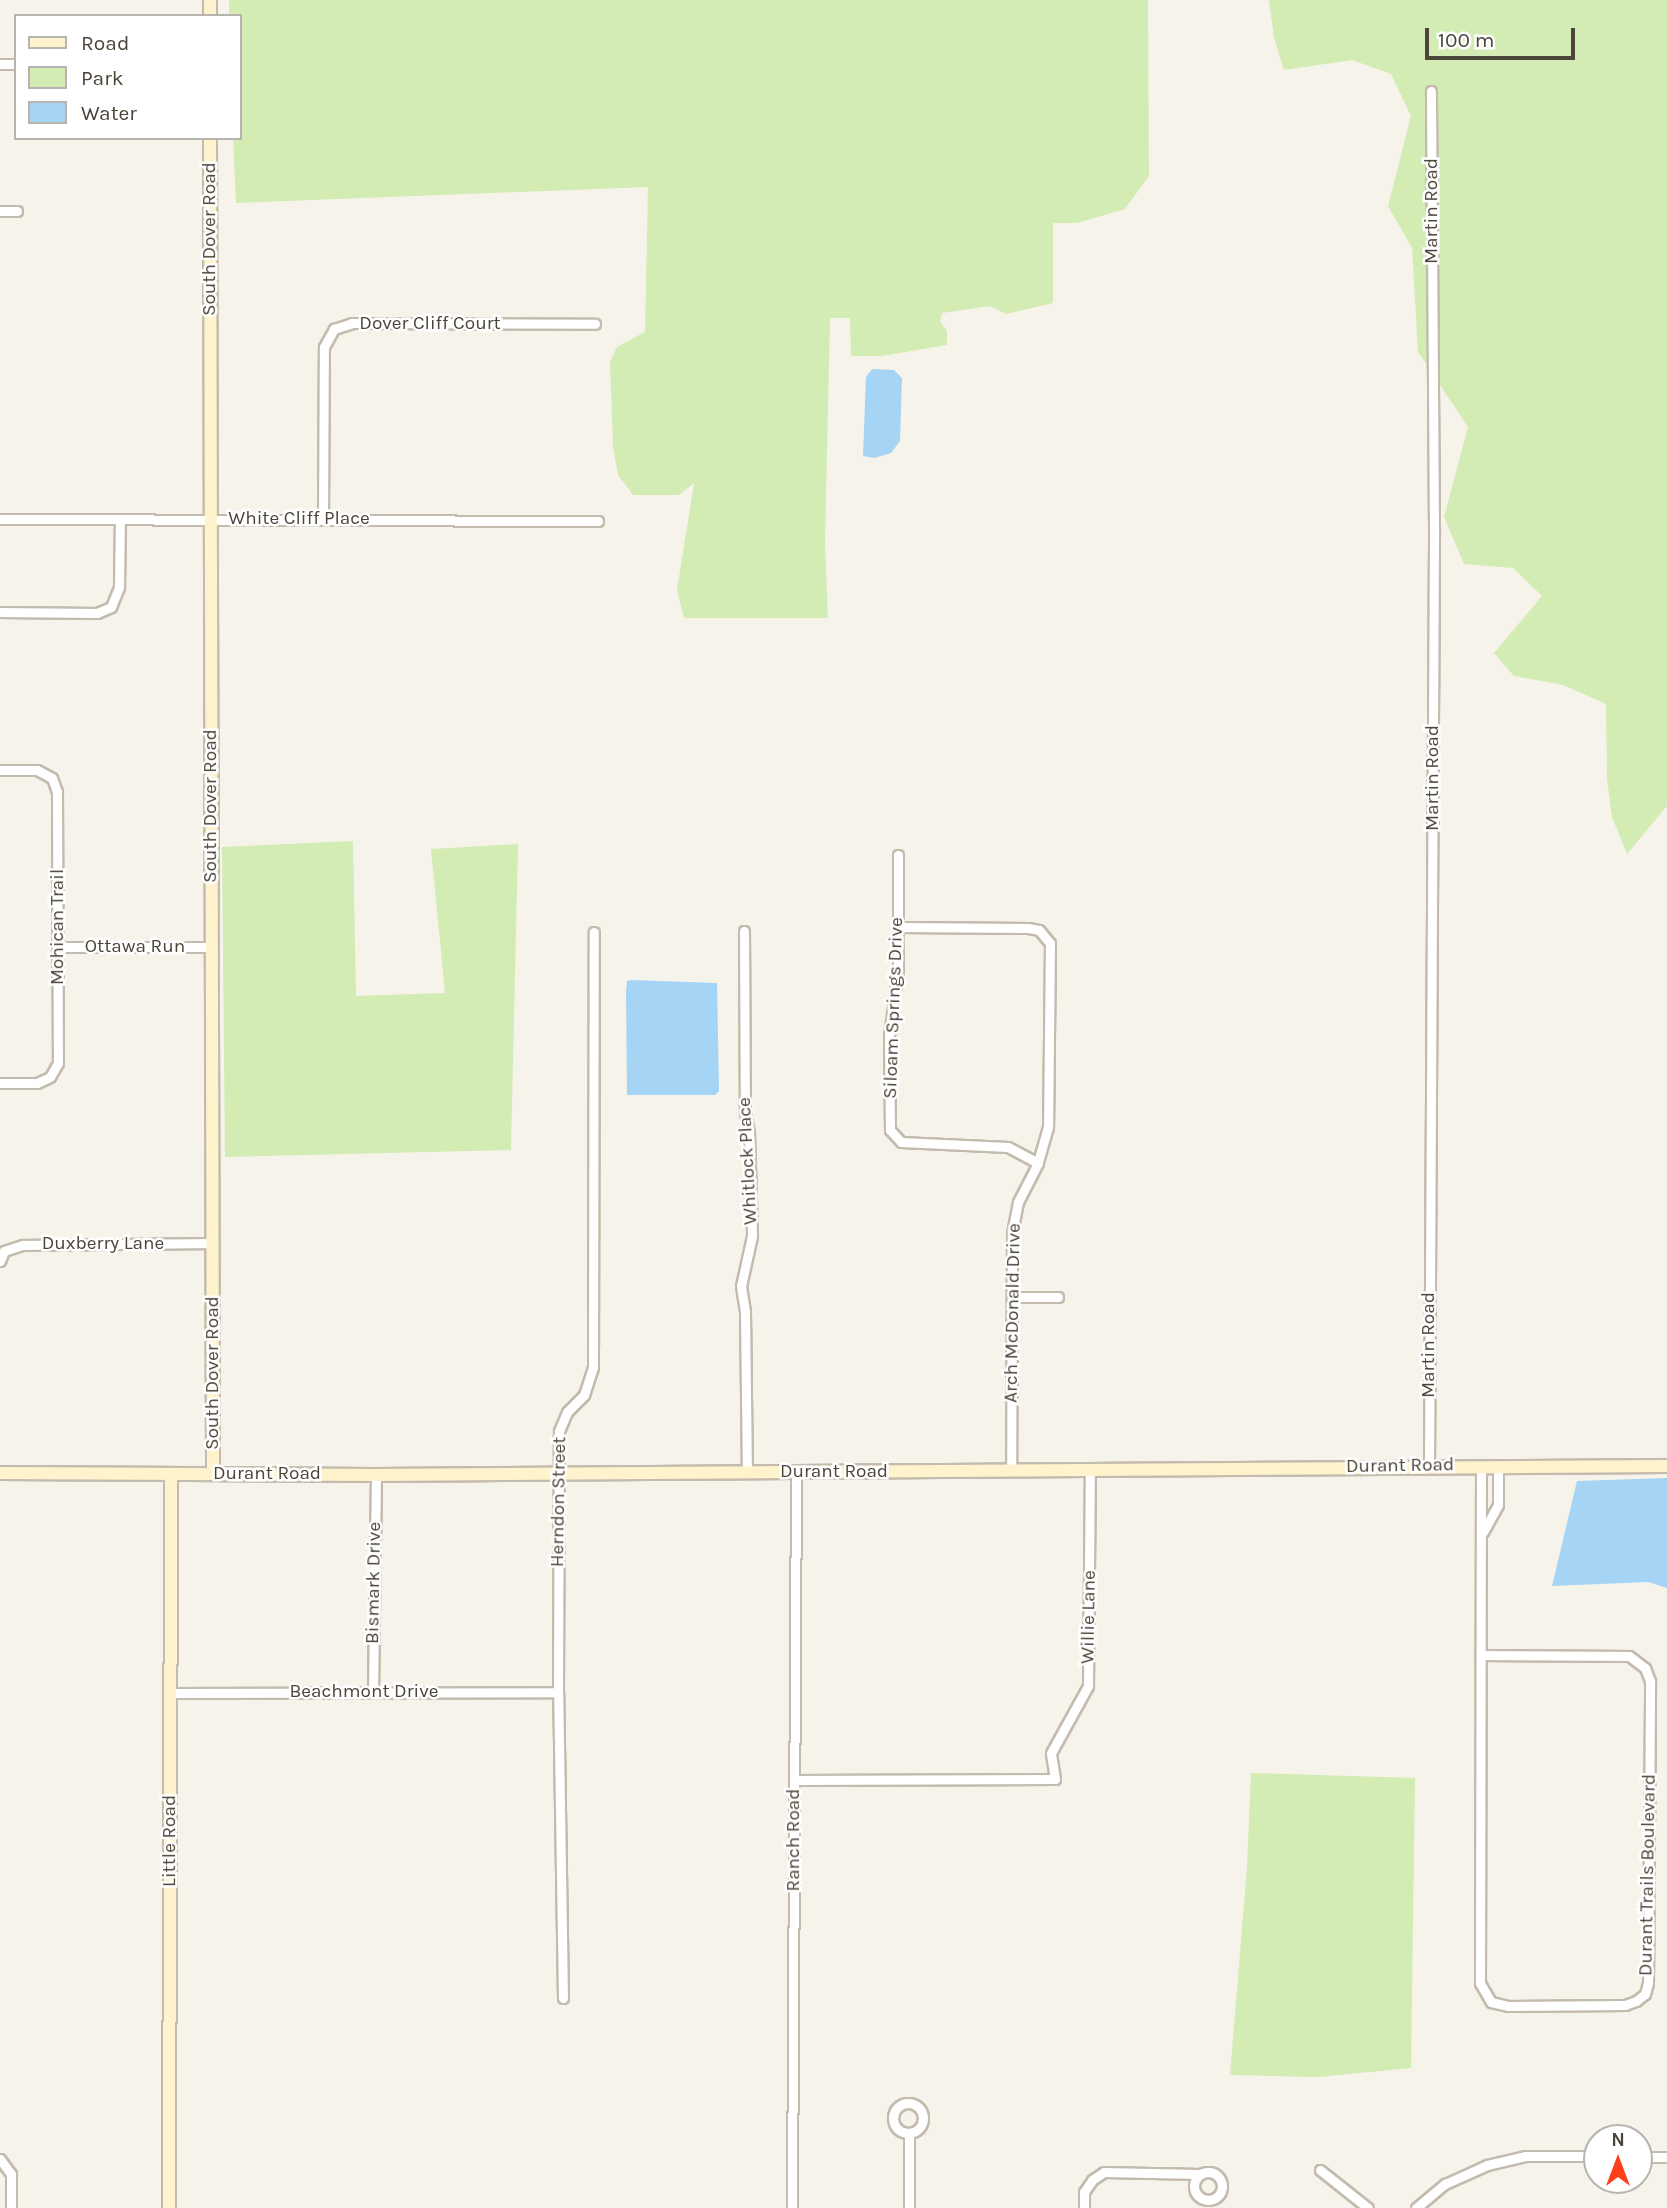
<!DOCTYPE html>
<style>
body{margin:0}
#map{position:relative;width:1667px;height:2208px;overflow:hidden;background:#f6f3eb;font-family:Karla,sans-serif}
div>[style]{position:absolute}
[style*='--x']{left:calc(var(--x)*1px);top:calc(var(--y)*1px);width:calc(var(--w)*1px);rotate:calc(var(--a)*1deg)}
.green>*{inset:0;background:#d2ecb3}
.water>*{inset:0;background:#a6d4f4}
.roads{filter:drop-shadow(2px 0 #c3bbad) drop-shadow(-2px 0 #c3bbad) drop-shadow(0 2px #c3bbad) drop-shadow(0 -2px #c3bbad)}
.street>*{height:9px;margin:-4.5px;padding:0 4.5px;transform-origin:4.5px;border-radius:4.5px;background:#fff}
.street>.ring{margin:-4.5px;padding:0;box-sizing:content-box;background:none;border:9px solid #fff;border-radius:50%}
.secondary>*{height:12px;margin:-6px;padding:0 6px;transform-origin:6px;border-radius:6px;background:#fff3cd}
span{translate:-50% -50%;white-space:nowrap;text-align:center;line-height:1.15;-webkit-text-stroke:5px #fff;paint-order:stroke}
.street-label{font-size:19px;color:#4b4438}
.legend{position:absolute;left:14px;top:14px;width:228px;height:126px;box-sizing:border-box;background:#fff;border:2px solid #b7b4af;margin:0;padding:9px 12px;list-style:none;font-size:21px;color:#4b4438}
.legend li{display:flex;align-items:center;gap:14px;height:35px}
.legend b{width:35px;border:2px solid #b7b4af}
.north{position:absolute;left:1583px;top:2124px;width:70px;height:70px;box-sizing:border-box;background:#fff;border:2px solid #b7b4af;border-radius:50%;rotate:0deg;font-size:19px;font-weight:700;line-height:28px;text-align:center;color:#4b4438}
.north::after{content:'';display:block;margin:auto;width:24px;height:32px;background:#ff3e1a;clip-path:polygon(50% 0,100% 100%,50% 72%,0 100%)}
.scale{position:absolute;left:1425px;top:28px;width:150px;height:32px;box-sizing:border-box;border:4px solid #4b4438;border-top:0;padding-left:9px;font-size:21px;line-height:24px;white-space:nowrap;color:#4b4438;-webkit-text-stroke:5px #fff;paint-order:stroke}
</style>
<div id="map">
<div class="green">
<i style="clip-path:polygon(229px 0,1148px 0,1149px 176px,1125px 209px,1077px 223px,1053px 223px,1053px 303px,1006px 314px,990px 306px,942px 313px,940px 321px,947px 331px,947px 345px,882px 356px,851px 356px,850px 318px,830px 318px,825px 544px,828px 618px,684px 618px,677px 590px,694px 483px,679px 495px,633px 495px,618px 475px,613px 447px,610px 362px,617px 347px,645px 332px,648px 187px,236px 203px,233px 138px,240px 138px,240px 16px,229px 16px)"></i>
<i style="clip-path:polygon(1269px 0,1667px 0,1667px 806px,1627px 854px,1612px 817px,1607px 779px,1606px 704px,1563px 685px,1514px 676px,1494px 653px,1542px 596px,1513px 568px,1464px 564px,1444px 517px,1468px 427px,1438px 382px,1436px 86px,1426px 86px,1428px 366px,1418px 352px,1412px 248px,1388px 206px,1411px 116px,1391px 74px,1352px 60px,1284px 70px,1274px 38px)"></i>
<i style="clip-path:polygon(353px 841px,356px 996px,445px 993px,431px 849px,518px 844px,511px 1150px,225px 1157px,222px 847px)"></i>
<i style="clip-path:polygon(1251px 1773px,1415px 1778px,1411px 2068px,1319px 2077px,1230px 2075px,1247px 1867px)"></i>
</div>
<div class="water">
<i style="clip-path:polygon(872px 369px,894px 370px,902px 378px,900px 441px,891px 453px,874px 458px,863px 456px,866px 377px)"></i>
<i style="clip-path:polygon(631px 980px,717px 983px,719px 1091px,715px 1095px,627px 1095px,626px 991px,627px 981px)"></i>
<i style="clip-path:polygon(1667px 1478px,1667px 1588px,1648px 1582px,1552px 1586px,1577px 1481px)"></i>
</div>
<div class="roads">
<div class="street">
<i style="--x:0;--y:64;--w:16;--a:0"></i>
<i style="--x:0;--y:211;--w:17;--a:0"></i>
<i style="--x:0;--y:519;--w:598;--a:0.19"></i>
<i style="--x:323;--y:519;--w:172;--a:-89.7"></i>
<i style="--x:324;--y:347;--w:21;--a:-61"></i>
<i style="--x:334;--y:329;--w:19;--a:-18"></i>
<i style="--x:352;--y:323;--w:243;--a:0.2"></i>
<i style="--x:0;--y:612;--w:97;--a:0.6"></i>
<i style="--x:97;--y:613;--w:15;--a:-23"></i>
<i style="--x:111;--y:607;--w:22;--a:-68"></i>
<i style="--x:119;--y:587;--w:68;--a:-89.2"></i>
<i style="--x:0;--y:770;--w:37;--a:0"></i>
<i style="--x:37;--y:770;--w:17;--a:28"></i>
<i style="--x:52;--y:778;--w:15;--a:70"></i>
<i style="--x:57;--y:792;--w:271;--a:89.8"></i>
<i style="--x:58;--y:1063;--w:16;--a:120"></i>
<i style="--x:50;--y:1077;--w:14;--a:155"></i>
<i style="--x:37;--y:1083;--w:37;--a:180"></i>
<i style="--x:898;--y:855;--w:115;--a:90"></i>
<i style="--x:898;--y:970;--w:67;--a:97.8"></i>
<i style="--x:889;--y:1036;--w:94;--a:89.4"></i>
<i style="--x:890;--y:1130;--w:16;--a:47"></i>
<i style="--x:901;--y:1142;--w:107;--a:2.7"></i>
<i style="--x:1008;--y:1147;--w:34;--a:28"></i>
<i style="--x:899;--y:927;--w:129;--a:0.4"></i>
<i style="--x:1028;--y:928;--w:11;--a:10"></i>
<i style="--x:1039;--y:930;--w:17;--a:50"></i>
<i style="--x:1050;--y:943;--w:184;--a:90.6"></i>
<i style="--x:1048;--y:1127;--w:37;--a:106"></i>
<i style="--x:1038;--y:1163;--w:44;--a:117.1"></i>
<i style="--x:1018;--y:1202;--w:32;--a:101"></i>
<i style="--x:1012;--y:1233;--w:237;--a:90.2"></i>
<i style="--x:744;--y:931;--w:182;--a:89.7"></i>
<i style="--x:745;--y:1113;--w:19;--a:78"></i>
<i style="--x:749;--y:1132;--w:104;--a:88.3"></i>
<i style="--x:752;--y:1236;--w:51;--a:102.4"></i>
<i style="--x:741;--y:1286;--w:26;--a:81"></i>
<i style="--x:745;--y:1312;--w:160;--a:89.3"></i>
<i style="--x:58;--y:947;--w:154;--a:0"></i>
<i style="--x:0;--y:1261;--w:11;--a:-68"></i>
<i style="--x:4;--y:1251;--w:20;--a:-18"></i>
<i style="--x:23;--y:1245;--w:190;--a:-0.6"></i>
<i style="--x:1013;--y:1297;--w:45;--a:0"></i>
<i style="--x:1429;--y:1466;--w:938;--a:-89.69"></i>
<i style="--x:1434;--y:528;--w:437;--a:-90.4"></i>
<i style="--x:1481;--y:1466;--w:517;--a:90.11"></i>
<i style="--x:1480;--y:1983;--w:22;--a:60"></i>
<i style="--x:1491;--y:2002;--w:17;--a:13"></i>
<i style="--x:1508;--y:2006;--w:117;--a:-0.5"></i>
<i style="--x:1625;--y:2005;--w:12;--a:-20"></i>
<i style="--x:1636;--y:2001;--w:11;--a:-38"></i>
<i style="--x:1645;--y:1994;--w:11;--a:-75"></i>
<i style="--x:1648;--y:1983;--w:302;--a:-89.6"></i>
<i style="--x:1650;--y:1681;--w:14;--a:-111"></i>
<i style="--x:1645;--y:1668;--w:20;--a:-143"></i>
<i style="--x:1629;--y:1656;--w:147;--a:-179.6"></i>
<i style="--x:1483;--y:1532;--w:31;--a:-61"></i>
<i style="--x:1498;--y:1505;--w:39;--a:-90"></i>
<i style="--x:373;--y:1691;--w:216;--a:-89.2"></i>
<i style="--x:171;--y:1693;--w:387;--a:-0.1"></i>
<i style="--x:795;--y:1780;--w:260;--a:-0.2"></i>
<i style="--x:1055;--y:1779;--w:26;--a:-99"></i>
<i style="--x:1051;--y:1753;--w:77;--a:-61.1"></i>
<i style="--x:1088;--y:1686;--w:215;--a:-89.5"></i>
<i style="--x:563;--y:1998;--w:306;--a:-90.9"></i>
<i style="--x:558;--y:1692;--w:261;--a:-89.8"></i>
<i style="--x:559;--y:1431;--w:21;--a:-67"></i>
<i style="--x:567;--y:1412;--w:24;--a:-45"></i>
<i style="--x:584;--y:1395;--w:29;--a:-72"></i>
<i style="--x:593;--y:1367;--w:435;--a:-89.9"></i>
<i class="ring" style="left:893px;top:2103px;width:21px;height:21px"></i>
<i style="--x:909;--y:2134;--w:74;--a:90"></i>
<i style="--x:1639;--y:2157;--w:28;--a:0"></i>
<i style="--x:0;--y:2159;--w:19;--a:54"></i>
<i style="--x:11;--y:2174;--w:34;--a:90"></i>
<i style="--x:1320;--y:2170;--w:61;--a:38.4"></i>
<i class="ring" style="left:1194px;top:2172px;width:19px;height:19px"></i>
<i style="--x:792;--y:2208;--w:736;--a:-89.69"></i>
<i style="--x:1084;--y:2208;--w:16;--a:-90"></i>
<i style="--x:1084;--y:2192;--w:14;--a:-56"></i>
<i style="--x:1092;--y:2180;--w:14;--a:-34"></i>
<i style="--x:1104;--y:2172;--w:96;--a:1.2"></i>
<i style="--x:1416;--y:2208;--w:38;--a:-40"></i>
<i style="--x:1445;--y:2184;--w:46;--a:-24.3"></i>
<i style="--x:1487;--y:2165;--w:39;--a:-13"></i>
<i style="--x:1525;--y:2156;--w:72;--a:0"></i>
</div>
<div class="secondary">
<i style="--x:210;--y:0;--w:16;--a:90"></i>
<i style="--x:210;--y:138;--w:1336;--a:89.87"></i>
<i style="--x:0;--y:1473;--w:376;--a:0.3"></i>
<i style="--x:376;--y:1475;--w:1291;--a:-0.4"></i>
<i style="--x:169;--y:2208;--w:734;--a:-89.84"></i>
</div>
</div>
<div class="street-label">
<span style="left:1432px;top:211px;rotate:-90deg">Martin Road</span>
<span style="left:210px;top:239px;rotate:-90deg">South Dover Road</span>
<span style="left:430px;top:324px">Dover Cliff Court</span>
<span style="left:299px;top:519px">White Cliff Place</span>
<span style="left:1433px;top:778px;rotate:-90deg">Martin Road</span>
<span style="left:211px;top:806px;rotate:-90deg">South Dover Road</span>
<span style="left:58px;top:927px;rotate:-90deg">Mohican Trail</span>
<span style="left:135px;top:947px">Ottawa Run</span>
<span style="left:894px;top:1008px;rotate:-88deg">Siloam Springs Drive</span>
<span style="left:748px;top:1161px;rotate:-93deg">Whitlock Place</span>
<span style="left:103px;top:1244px">Duxberry Lane</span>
<span style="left:1013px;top:1313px;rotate:-89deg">Arch McDonald Drive</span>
<span style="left:1429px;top:1345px;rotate:-90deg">Martin Road</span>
<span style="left:213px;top:1373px;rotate:-90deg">South Dover Road</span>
<span style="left:1400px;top:1466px;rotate:-1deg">Durant Road</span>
<span style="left:834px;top:1472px">Durant Road</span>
<span style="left:267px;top:1474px">Durant Road</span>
<span style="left:559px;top:1502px;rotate:-89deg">Herndon Street</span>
<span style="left:374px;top:1583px;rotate:-89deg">Bismark Drive</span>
<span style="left:1089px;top:1617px;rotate:-89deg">Willie Lane</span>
<span style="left:364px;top:1692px">Beachmont Drive</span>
<span style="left:794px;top:1840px;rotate:-90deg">Ranch Road</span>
<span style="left:170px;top:1841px;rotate:-90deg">Little Road</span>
<span style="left:1648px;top:1875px;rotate:-89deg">Durant Trails Boulevard</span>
</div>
<ul class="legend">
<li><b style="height:9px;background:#fff3cd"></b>Road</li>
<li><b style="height:19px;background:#d2ecb3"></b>Park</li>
<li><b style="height:19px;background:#a6d4f4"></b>Water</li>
</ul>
<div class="north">N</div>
<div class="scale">100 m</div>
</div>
